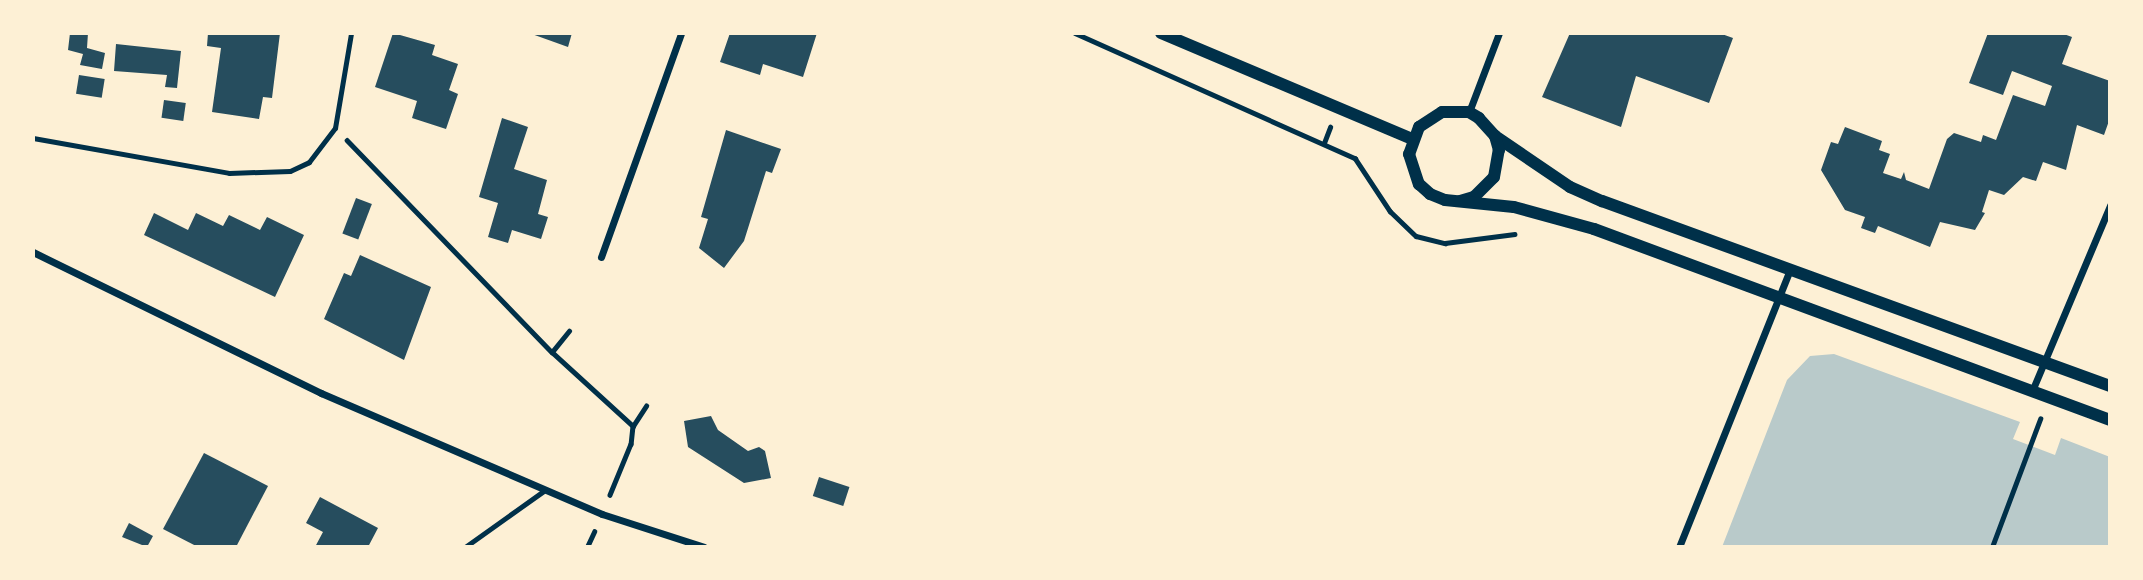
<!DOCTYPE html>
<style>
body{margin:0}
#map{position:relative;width:2143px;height:580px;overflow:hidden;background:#fdf0d5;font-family:Raleway,sans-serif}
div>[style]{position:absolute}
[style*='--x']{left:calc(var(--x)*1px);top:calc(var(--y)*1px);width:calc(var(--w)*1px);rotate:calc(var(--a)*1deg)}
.green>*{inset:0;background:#b9caca}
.building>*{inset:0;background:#264d5e;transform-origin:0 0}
.path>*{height:4.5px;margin:-2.25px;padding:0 2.25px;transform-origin:2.25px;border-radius:2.25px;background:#003049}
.service>*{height:5px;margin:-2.5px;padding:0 2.5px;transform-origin:2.5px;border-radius:2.5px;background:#003049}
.minor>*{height:7px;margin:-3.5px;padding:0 3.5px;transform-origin:3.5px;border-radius:3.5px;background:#003049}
.tertiary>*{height:12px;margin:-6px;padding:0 6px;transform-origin:6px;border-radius:6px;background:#003049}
span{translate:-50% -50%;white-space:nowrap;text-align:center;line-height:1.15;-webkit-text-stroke:5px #fdf0d5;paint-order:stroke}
.frame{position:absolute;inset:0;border:35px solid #fdf0d5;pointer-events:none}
</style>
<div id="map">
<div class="green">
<i style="clip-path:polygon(1834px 354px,2020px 422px,2013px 439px,2055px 455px,2061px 438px,2110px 457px,2110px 547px,1722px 547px,1787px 380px,1810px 356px)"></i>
</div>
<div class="building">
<i style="clip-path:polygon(70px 33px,88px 33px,87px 48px,105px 53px,102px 69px,80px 65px,83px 54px,68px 50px)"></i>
<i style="clip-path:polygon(208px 33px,280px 33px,272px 98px,263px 97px,259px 119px,212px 112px,221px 48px,207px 46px)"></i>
<i style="clip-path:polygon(393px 33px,435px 45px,432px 55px,458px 64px,449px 90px,458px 94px,446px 129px,412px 118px,417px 101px,375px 87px)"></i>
<i style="clip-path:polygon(529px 33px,572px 33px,568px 47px)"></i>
<i style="clip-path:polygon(730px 33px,817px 33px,803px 77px,763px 64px,760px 75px,720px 62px)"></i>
<i style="clip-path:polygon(1570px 33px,1719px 33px,1733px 38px,1709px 103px,1636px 76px,1621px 127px,1542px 97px)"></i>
<i style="clip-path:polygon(1988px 33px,2061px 33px,2072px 37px,2062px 64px,2110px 81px,2110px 118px,2104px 135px,2077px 125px,2066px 170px,2043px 162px,2036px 181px,2023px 177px,2004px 195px,1989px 190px,1982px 212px,1985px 213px,1975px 230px,1940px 222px,1930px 247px,1878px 226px,1875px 233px,1861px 228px,1865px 217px,1845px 210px,1821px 170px,1831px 142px,1838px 144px,1845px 127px,1882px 141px,1879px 150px,1890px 154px,1883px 173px,1901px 179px,1904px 172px,1906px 180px,1929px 189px,1947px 139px,1954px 133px,1981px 142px,1983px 135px,1996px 140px,2013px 95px,2045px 106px,2052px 86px,2012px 71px,2003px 95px,1969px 83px)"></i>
<i style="clip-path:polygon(116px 44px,181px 51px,177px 88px,165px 87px,167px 75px,114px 71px)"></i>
<i style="left:79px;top:75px;width:26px;height:19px;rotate:9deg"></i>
<i style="left:164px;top:100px;width:22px;height:18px;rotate:8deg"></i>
<i style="clip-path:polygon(502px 118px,528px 127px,514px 169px,547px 180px,538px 214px,548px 217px,541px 239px,512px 230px,508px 243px,488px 237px,498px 203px,479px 197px)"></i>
<i style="clip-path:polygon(726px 130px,781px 149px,772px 173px,766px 171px,744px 241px,724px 268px,699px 248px,708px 219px,701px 217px)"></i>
<i style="left:356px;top:198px;width:17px;height:38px;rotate:21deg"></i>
<i style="clip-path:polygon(154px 213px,188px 230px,196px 213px,223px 226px,229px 215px,260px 230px,267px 217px,304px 235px,275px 297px,144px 235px)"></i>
<i style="clip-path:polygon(360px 255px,431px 287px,404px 360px,324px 319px,344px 273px,351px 276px)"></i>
<i style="clip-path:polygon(711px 416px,718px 430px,748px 451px,759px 447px,765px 451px,771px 478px,744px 483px,688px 447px,684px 421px)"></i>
<i style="clip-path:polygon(204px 453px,268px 486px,236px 547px,198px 547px,163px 529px)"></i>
<i style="left:819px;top:477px;width:32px;height:20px;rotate:18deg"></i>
<i style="clip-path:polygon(320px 497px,378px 528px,368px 547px,315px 547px,323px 532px,306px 523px)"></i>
<i style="clip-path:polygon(129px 523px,153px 536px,147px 547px,122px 537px)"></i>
</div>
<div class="path">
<i style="--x:1075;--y:33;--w:307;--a:24.1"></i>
<i style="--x:1355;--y:158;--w:64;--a:56.6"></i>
<i style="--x:1390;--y:211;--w:36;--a:44"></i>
<i style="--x:1416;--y:236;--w:30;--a:14"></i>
<i style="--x:1445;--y:243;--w:70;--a:-7.4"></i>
<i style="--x:347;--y:140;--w:295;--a:46"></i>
<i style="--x:552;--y:352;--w:110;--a:42.4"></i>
<i style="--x:633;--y:426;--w:18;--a:96"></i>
<i style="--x:631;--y:444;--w:55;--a:112.4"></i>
<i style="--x:1324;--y:143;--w:17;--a:-69"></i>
<i style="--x:552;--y:352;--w:27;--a:-51"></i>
<i style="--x:633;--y:426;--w:24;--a:-57"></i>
<i style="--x:587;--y:547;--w:17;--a:-65"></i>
<i style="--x:1992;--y:547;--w:137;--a:-69.4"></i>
</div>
<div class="service">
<i style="--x:33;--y:138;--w:199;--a:10.1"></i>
<i style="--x:229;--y:173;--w:61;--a:-1.9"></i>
<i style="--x:290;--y:171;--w:21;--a:-25"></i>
<i style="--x:309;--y:162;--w:43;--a:-52.6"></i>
<i style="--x:335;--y:128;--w:96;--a:-80.4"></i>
<i style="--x:465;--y:547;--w:98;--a:-35.5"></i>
</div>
<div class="minor">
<i style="--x:1469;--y:112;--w:85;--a:-69.2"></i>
<i style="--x:33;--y:252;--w:321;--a:26.1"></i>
<i style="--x:321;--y:393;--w:306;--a:23.3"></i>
<i style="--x:602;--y:514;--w:107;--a:17.9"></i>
<i style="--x:601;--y:257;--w:238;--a:-70.3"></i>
<i style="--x:2032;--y:391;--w:202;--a:-67.2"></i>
<i style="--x:1679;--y:547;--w:299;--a:-68.2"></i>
</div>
<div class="tertiary">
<i style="--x:1161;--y:33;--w:272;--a:22.9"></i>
<i style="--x:1495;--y:136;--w:91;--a:34.2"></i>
<i style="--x:1570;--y:187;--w:35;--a:24"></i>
<i style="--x:1602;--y:201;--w:541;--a:20.01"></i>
<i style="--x:1460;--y:201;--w:15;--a:-16"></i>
<i style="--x:1474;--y:197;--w:28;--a:-45"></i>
<i style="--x:1494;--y:177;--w:27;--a:-80"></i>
<i style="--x:1499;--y:150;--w:15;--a:-106"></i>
<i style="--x:1495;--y:136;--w:24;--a:-132"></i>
<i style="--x:1479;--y:118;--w:12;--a:-149"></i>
<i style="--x:1469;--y:112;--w:27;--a:180"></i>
<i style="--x:1442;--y:112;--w:27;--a:147"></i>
<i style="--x:1419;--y:127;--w:29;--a:110"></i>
<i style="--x:1409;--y:154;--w:32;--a:72"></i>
<i style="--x:1419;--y:184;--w:15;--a:42"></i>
<i style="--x:1430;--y:194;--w:16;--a:22"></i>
<i style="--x:1445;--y:200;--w:69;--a:5.8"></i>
<i style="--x:1514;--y:207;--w:83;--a:15.4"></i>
<i style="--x:1594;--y:229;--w:550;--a:20.31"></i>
</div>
<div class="frame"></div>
</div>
